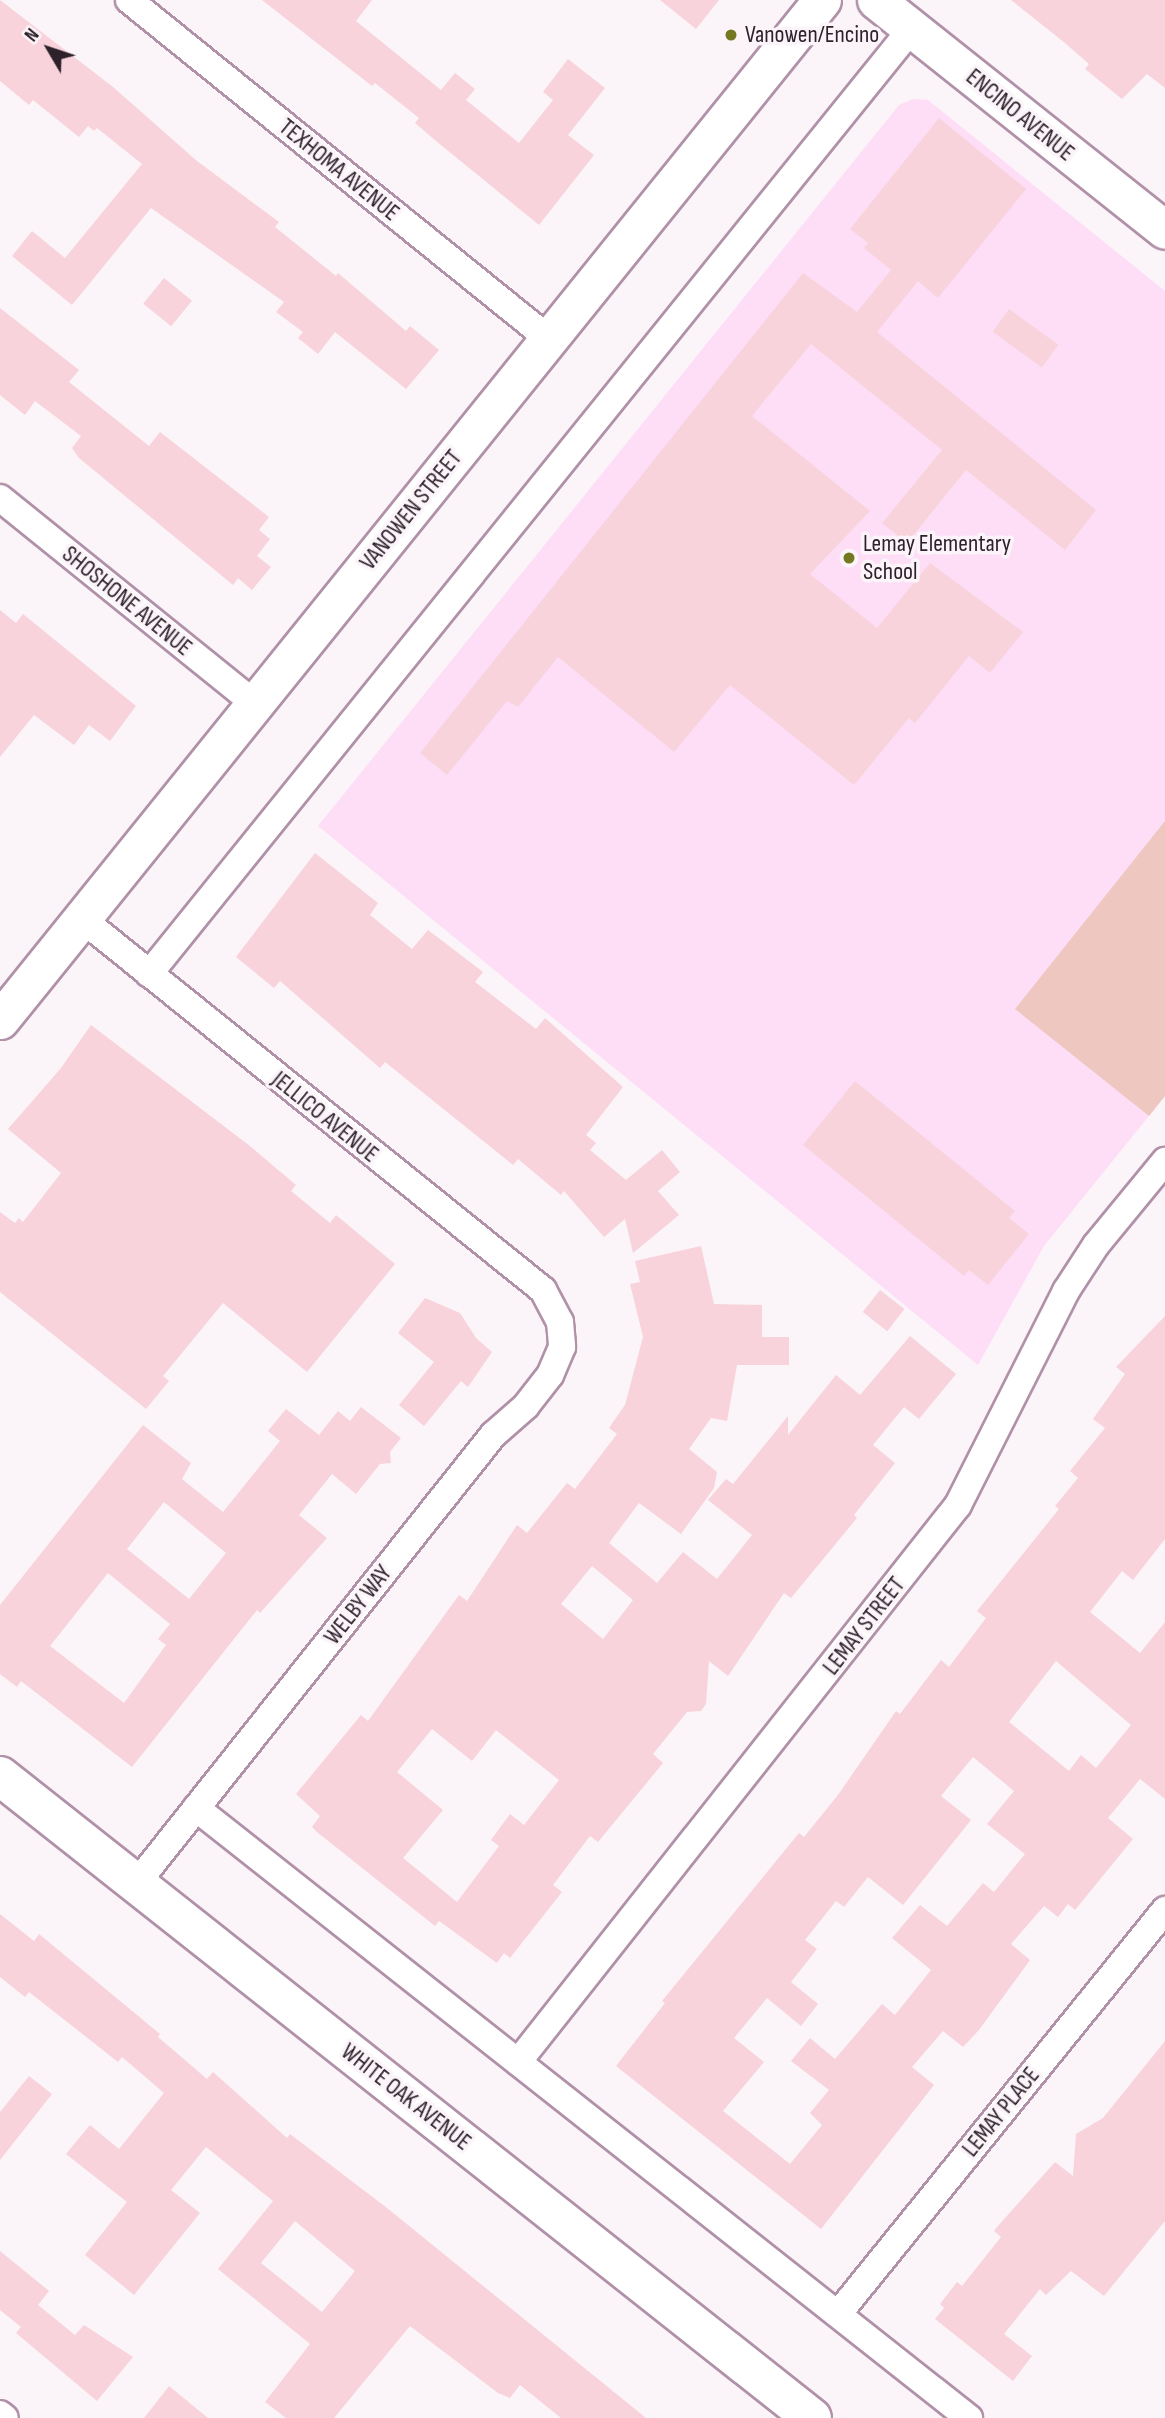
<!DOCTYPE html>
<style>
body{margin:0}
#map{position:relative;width:1165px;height:2418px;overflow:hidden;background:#fbf4f9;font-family:"Sofia Sans Condensed",sans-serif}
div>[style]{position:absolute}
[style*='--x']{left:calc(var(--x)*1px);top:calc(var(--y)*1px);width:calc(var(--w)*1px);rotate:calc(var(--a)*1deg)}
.built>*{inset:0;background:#fedef6}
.green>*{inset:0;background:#edc7c0}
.building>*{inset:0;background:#f8d3db;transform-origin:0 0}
.roads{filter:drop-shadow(2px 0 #b091a8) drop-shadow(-2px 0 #b091a8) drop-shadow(0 2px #b091a8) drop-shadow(0 -2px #b091a8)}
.street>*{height:26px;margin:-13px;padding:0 13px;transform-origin:13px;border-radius:13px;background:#fff}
.secondary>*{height:37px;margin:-18.5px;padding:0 18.5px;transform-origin:18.5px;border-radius:18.5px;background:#fff}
.primary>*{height:38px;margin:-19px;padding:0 19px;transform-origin:19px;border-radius:19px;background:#fff}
.dots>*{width:19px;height:19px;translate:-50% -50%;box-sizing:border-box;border:4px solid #fbf4f9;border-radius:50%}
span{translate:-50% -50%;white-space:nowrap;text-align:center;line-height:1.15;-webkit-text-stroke:7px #fbf4f9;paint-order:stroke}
.poi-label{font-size:24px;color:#2d212a}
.left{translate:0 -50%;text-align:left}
.street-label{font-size:24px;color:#2d212a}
.north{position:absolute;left:14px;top:14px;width:70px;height:70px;-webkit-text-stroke:5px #fbf4f9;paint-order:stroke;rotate:309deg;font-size:19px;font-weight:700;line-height:28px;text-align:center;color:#2d212a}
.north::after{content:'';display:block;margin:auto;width:24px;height:32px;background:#2d212a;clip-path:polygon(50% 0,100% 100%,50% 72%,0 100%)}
</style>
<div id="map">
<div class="built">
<i style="clip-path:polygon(913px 99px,928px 100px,1165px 291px,1165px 1096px,1044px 1246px,978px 1365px,318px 826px,899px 105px)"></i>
</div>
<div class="green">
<i style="clip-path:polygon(1165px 821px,1165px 1096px,1149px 1116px,1015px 1009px)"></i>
</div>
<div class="building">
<i style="clip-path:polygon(0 0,113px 87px,197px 161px,279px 222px,275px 227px,336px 276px,338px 273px,406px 331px,410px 326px,439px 350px,406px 389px,335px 332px,318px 354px,298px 338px,303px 332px,276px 312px,284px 302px,151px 208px,72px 305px,12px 256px,32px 231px,65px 258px,142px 164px,97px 128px,94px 131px,88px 126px,79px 137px,33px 100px,29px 105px,0 81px)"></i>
<i style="clip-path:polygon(262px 0,372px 0,356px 21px,441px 90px,455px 73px,475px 89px,466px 100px,519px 143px,553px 100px,543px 92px,568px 59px,605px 88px,568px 135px,594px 155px,539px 225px,436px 141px,415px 123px,419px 118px,375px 83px,372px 86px)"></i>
<i style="clip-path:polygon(660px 0,719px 0,696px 29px)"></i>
<i style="clip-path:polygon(1011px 0,1165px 0,1165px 88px,1147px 74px,1122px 99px,1085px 69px,1089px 64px,1065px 43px)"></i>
<i style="clip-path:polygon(939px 118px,1026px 189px,938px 298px,918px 281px,877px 332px,1096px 510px,1065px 550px,966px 470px,907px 543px,882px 523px,942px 450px,811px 344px,752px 416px,870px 511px,810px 574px,877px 628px,930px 563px,1023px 632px,990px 673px,969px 656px,915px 723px,909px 718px,854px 785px,730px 685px,674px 752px,558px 657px,518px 707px,507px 701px,447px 775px,420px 753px,803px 273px,857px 312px,891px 270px,864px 248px,868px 243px,850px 229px)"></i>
<i style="left:164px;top:278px;width:36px;height:33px;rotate:39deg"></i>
<i style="clip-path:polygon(0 308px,79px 370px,69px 382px,149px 446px,160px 432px,269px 517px,259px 530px,270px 539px,257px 556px,271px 567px,252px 590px,238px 578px,233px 585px,79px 458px,72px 448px,81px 436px,35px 401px,25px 415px,0 395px)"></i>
<i style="left:1009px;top:309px;width:61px;height:28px;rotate:36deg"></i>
<i style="clip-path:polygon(0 610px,16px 623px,23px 614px,136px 706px,110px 741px,89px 725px,74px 745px,34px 715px,0 757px)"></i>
<i style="clip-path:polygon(315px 853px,378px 903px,370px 915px,412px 949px,428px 930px,483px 972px,475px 982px,536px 1029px,545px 1018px,623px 1087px,586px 1135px,596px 1143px,590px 1150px,626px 1180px,662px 1150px,680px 1172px,658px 1191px,679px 1215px,633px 1253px,625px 1219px,604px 1237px,564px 1191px,561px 1195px,518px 1159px,513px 1165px,385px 1062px,380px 1068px,280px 981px,274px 988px,236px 957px)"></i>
<i style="clip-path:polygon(91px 1025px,250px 1146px,296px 1185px,291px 1191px,330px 1223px,336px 1215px,395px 1264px,307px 1372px,223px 1303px,163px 1376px,169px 1381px,146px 1409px,0 1292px,0 1212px,15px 1223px,19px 1218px,23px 1222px,61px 1173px,8px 1129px,61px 1068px)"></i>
<i style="clip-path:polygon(855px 1081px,1015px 1211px,1009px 1218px,1029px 1234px,988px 1285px,969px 1270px,964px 1276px,803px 1145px)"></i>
<i style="clip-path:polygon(evenodd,701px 1246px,714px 1304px,762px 1305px,762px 1337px,789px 1337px,789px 1365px,737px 1365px,727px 1421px,711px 1418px,689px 1449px,717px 1472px,714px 1488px,681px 1534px,639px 1503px,609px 1543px,657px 1583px,683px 1552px,717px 1579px,752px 1535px,708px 1500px,726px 1479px,733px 1484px,788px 1416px,788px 1435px,836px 1375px,860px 1395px,910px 1336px,956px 1374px,919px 1419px,904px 1407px,873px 1445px,895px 1463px,854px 1515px,857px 1518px,791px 1598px,784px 1593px,728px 1676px,709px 1661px,706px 1704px,701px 1711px,687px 1712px,653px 1754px,663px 1763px,598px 1842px,590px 1836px,553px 1885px,562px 1892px,510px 1958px,504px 1953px,497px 1963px,439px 1921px,435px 1926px,317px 1832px,312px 1827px,320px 1816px,296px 1794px,361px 1715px,368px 1721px,459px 1595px,467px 1601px,517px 1525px,527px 1533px,567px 1483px,575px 1489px,617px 1434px,609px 1428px,625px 1405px,643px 1337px,630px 1284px,640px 1282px,635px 1261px,701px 1246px,592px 1566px,633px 1600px,603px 1639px,561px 1604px,592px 1566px,701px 1246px,432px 1729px,472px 1761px,496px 1730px,559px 1780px,524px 1825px,510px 1814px,491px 1840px,499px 1846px,457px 1902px,403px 1858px,443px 1810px,397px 1772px,432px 1729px)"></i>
<i style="left:880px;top:1290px;width:31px;height:28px;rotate:38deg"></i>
<i style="clip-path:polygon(425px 1298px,460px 1313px,476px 1338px,492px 1352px,468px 1387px,461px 1381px,424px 1426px,399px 1405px,434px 1362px,398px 1333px)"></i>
<i style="clip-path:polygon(evenodd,1165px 1316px,1165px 1539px,1133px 1580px,1122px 1571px,1090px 1612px,1140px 1653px,1165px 1622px,1165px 1799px,1140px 1779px,1108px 1818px,1133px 1839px,1075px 1910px,1068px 1904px,1058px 1917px,1044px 1906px,1011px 1944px,1030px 1960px,979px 2030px,963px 2047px,943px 2031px,912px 2067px,934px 2085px,821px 2229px,616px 2066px,665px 2003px,662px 2001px,799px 1833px,804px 1837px,838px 1795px,896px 1711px,900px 1714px,941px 1660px,949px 1667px,986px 1618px,977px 1611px,1059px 1509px,1055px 1506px,1078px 1478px,1070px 1471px,1105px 1428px,1093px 1419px,1125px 1374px,1116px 1367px,1165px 1316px,1056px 1661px,1131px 1725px,1096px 1768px,1081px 1755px,1069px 1771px,1009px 1722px,1056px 1661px,1165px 1316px,973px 1757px,1014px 1791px,987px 1824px,1025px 1854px,994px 1892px,983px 1883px,947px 1926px,920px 1905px,892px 1938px,931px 1970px,895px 2015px,882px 2004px,835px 2059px,810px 2038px,791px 2061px,829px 2090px,810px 2113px,822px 2125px,790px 2164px,723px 2111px,764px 2062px,734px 2038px,767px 1998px,801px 2026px,818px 2004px,791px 1982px,817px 1949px,805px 1940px,836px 1901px,844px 1907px,868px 1877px,903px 1905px,971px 1820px,941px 1796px,973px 1757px)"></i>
<i style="clip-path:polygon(evenodd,361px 1407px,401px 1438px,390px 1452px,391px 1463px,380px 1464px,356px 1494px,332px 1474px,299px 1515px,327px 1538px,260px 1613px,257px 1610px,132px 1767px,21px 1681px,17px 1687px,0 1674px,0 1605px,143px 1425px,191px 1463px,182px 1479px,223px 1512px,280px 1441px,268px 1431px,286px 1409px,319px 1435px,338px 1411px,350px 1421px,361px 1407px,164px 1502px,226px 1553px,189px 1599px,127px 1549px,164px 1502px,361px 1407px,108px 1573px,170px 1624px,158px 1639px,166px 1645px,124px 1703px,50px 1646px,108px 1573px)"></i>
<i style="clip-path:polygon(evenodd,0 1914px,34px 1941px,39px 1934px,160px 2034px,158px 2037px,207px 2079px,213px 2072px,287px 2138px,290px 2134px,387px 2208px,646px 2418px,561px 2418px,520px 2385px,510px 2398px,498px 2393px,410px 2326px,334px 2418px,286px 2418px,265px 2402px,310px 2344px,218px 2269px,273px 2201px,206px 2147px,171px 2190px,200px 2213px,134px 2295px,85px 2255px,127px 2202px,66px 2154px,90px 2125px,119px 2149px,164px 2093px,122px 2057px,118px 2062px,29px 1992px,25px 1997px,0 1977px,0 1914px,295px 2221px,355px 2271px,322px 2312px,261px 2263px,295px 2221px)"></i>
<i style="clip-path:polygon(1165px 2041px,1165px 2221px,1104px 2296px,1071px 2271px,1046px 2295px,1040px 2289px,1004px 2334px,1032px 2356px,1013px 2381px,935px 2319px,944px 2308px,940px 2304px,957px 2282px,962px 2286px,1001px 2237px,994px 2231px,997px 2227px,1055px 2162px,1073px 2176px,1076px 2134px,1103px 2118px)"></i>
<i style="clip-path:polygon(29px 2076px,52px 2094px,0 2160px,0 2112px)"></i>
<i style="clip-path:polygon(0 2251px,49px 2291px,38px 2305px,75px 2335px,84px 2325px,133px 2357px,97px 2401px,16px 2333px,21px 2327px,0 2310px)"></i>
<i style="clip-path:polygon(169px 2386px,208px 2418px,144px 2418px)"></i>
</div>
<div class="roads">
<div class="street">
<i style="--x:129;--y:0;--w:540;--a:38.91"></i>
<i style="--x:0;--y:498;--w:326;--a:38.9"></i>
<i style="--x:82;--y:919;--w:592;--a:38.83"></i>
<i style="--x:543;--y:1290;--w:36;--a:62"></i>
<i style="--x:560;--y:1322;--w:25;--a:85"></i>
<i style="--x:562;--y:1347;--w:30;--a:113"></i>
<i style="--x:550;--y:1375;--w:39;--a:128"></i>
<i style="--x:526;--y:1406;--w:44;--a:138.7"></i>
<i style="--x:493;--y:1435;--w:574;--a:128.49"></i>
<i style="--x:149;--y:974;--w:1215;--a:-51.11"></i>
<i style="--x:196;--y:1808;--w:985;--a:38.28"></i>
<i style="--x:518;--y:2062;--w:710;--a:-51.69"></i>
<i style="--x:958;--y:1505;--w:240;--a:-63.2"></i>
<i style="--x:1066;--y:1291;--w:55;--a:-56.9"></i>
<i style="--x:1096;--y:1245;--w:109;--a:-50.6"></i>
<i style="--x:838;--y:2314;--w:520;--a:-51.01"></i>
<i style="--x:0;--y:2414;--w:6;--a:39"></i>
</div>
<div class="secondary">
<i style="--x:876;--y:0;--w:369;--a:38.5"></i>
<i style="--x:0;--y:1020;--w:1310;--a:-51.14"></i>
</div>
<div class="primary">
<i style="--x:0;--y:1776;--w:1035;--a:38.33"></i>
</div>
</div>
<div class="dots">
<i style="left:731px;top:35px;background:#737821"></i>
<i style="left:849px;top:558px;background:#737821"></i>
</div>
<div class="poi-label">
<span class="left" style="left:745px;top:35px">Vanowen/Encino</span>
<span class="left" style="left:863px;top:558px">Lemay Elementary<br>School</span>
</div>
<div class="street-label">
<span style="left:1020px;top:115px;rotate:39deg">ENCINO AVENUE</span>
<span style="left:339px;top:170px;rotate:39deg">TEXHOMA AVENUE</span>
<span style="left:411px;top:510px;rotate:-51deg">VANOWEN STREET</span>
<span style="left:127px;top:601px;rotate:39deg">SHOSHONE AVENUE</span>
<span style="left:325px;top:1117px;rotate:39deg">JELLICO AVENUE</span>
<span style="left:358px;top:1605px;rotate:-52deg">WELBY WAY</span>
<span style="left:864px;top:1626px;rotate:-52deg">LEMAY STREET</span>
<span style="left:406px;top:2097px;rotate:38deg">WHITE OAK AVENUE</span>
<span style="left:1001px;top:2112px;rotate:-51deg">LEMAY PLACE</span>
</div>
<div class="north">N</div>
</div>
